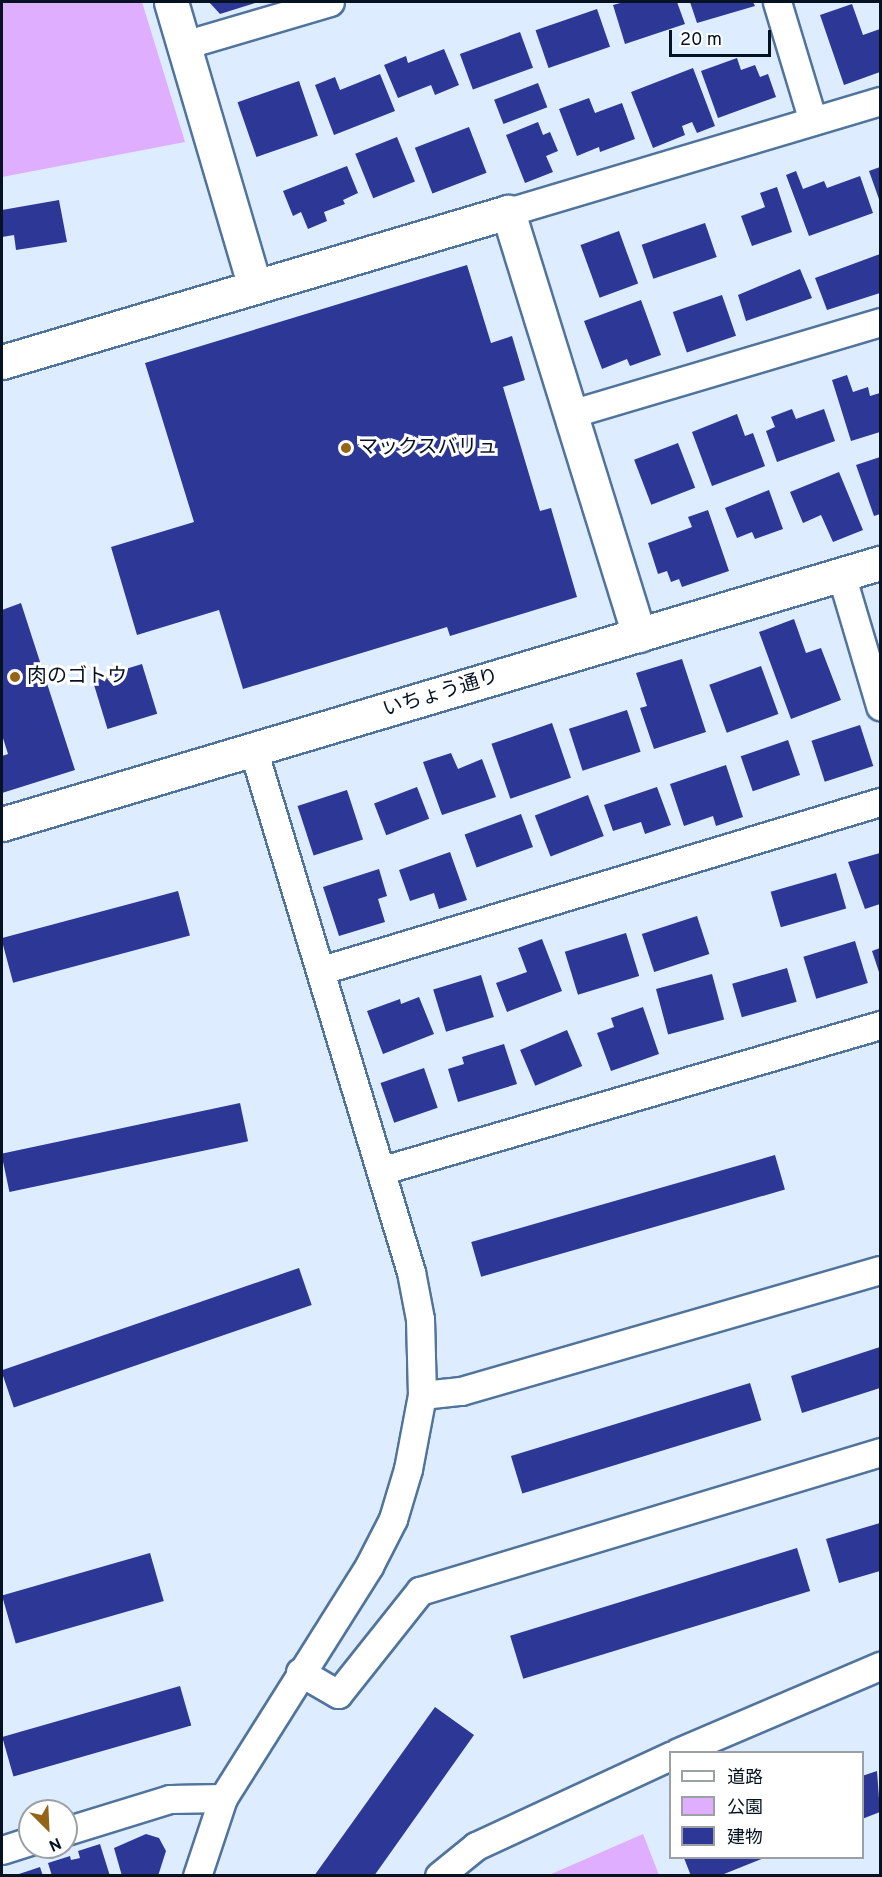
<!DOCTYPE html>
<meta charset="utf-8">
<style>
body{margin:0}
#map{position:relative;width:882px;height:1877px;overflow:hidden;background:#ddecfe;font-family:Overpass,"Noto Sans JP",sans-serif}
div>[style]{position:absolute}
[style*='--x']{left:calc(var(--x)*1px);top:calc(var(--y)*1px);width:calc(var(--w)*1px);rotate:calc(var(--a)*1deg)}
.green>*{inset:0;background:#e0aefe}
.building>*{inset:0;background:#2d3796;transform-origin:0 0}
.roads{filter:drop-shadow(2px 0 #51749c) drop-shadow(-2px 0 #51749c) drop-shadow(0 2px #51749c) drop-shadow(0 -2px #51749c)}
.minor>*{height:27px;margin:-13.5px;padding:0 13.5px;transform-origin:13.5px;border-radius:13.5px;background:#fff}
.tertiary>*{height:33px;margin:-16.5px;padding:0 16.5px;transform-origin:16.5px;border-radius:16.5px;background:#fff}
.dots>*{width:16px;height:16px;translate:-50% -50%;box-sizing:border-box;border:3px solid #fff;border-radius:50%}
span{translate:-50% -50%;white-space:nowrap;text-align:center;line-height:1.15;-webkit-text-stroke:6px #fff;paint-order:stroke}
.poi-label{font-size:20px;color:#051222}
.left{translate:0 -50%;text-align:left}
.street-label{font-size:20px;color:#051222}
.frame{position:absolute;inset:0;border:3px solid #051222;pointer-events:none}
.legend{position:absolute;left:669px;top:1751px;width:195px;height:108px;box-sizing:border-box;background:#fff;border:2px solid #9ba0a7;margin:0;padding:8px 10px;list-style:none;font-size:18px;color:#051222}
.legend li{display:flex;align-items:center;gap:12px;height:30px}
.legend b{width:30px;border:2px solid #9ba0a7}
.north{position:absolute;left:18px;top:1799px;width:60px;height:60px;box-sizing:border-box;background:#fff;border:2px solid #9ba0a7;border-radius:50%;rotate:156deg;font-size:16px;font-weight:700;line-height:24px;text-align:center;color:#051222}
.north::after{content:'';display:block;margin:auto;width:21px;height:27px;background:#956416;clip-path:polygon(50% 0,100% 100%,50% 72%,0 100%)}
.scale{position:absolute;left:669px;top:30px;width:102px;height:27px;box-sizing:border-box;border:3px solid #051222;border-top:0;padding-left:8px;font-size:18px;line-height:21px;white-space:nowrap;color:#051222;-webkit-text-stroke:4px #fff;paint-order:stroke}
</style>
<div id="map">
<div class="green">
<i style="clip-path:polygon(2px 2px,142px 2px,185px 142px,2px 177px)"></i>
<i style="clip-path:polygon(643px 1834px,659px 1875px,549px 1875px)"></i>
</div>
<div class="building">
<i style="clip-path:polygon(209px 2px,258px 2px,220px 14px)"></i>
<i style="clip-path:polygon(624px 2px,677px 2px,685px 24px,625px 44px,613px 5px)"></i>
<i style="clip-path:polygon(690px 2px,753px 2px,755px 6px,697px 23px)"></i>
<i style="clip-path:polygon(852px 4px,863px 35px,880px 29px,880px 72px,844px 85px,820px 15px)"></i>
<i style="left:597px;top:9px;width:40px;height:65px;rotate:71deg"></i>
<i style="left:520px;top:32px;width:38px;height:64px;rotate:70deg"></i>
<i style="clip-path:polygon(444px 49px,459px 85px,435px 95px,431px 85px,398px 98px,384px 65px,406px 56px,408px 63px)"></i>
<i style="clip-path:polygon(737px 58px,741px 70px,755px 65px,760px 77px,768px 74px,776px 97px,718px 118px,701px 71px)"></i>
<i style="clip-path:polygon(693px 68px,715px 126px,697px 133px,692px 122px,682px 126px,685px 135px,653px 148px,631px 92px)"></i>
<i style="clip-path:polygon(380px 74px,395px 111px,334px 135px,315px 85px,335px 77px,340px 90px)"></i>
<i style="left:299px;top:81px;width:58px;height:65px;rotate:71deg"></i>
<i style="left:538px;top:83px;width:26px;height:47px;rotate:69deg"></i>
<i style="clip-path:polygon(589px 98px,595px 113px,622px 103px,635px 139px,600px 152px,599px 147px,577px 156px,559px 109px)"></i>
<i style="clip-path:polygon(538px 122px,543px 135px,550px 132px,558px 151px,546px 156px,553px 172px,525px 183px,506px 135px)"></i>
<i style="left:469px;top:127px;width:49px;height:58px;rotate:69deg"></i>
<i style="left:397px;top:137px;width:48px;height:45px;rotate:68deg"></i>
<i style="clip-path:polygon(347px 166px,358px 193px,343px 200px,345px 204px,324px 212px,327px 221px,308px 229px,301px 212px,293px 216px,283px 191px)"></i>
<i style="clip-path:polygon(880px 167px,880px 202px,869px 171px)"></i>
<i style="clip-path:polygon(796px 171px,803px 189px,824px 181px,827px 188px,860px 176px,873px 213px,809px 236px,786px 175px)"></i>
<i style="clip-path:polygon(777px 187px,792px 232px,752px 246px,741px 216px,765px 207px,760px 193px)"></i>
<i style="clip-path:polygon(59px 200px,67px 242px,16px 250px,14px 235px,2px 237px,2px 210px)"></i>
<i style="left:705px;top:223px;width:36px;height:67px;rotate:71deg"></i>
<i style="left:619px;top:231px;width:56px;height:41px;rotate:70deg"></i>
<i style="clip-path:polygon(880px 254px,880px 293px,827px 310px,815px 278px)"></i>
<i style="clip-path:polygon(467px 265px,491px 343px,512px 336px,525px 380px,503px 387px,540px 511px,551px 508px,577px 597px,450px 636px,447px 627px,243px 689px,219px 610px,137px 635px,111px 547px,194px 522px,145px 363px)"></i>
<i style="clip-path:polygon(800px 269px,812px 298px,746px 321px,738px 295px)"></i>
<i style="left:722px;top:295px;width:43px;height:52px;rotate:71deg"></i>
<i style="clip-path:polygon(641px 300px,661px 355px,630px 366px,627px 359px,602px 369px,584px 321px)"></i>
<i style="clip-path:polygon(847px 375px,853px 392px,868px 387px,870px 396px,880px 393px,880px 432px,851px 441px,832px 380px)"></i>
<i style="clip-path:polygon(792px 409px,796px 419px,824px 409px,835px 441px,777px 462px,766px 431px,775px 427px,771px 417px)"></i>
<i style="clip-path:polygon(737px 414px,745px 436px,753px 433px,765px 466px,712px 486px,692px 432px)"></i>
<i style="left:678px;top:443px;width:48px;height:47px;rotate:69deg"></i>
<i style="clip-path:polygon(880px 457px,880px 514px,874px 516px,856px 465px)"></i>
<i style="clip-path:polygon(839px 472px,863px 530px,833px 542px,821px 515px,803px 523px,790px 492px)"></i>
<i style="clip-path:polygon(769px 490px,783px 529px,755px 539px,752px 532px,737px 538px,725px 508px)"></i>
<i style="clip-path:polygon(708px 510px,729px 571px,682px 587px,679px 579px,671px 582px,667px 571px,658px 574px,648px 543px,692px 527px,688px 517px)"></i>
<i style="clip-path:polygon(21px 603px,75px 770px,2px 793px,2px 756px,8px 754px,2px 735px,2px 610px)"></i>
<i style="clip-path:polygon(794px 619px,806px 653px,821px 648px,841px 700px,791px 719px,759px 632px)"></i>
<i style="clip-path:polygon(682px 659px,706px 732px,654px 749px,640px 708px,647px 706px,636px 673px)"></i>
<i style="left:142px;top:664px;width:52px;height:52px;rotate:73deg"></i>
<i style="left:761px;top:666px;width:51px;height:55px;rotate:70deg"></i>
<i style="left:627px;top:710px;width:44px;height:61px;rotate:72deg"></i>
<i style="left:552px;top:723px;width:58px;height:64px;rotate:71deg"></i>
<i style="left:860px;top:725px;width:43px;height:51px;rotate:72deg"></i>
<i style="left:788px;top:740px;width:37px;height:50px;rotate:71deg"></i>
<i style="clip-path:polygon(451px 753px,458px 769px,482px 759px,496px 797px,442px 815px,423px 762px)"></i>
<i style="clip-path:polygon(726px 765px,743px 817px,716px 826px,713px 816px,684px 826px,670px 784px)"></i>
<i style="left:417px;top:787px;width:34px;height:46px;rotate:69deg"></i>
<i style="clip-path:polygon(657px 787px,671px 825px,645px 834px,641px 822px,613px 831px,604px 805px)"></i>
<i style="left:347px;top:790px;width:52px;height:52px;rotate:72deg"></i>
<i style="left:588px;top:795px;width:44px;height:57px;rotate:69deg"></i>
<i style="left:521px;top:814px;width:35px;height:60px;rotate:70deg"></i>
<i style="clip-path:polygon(450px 852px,467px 900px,439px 909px,434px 893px,410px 901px,399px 870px)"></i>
<i style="clip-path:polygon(880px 853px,880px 904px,865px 909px,848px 862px)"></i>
<i style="clip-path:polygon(379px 869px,387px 896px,378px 899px,385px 922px,339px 936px,323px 887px)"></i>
<i style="left:836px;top:873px;width:37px;height:68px;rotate:74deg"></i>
<i style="left:178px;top:891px;width:46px;height:183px;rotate:75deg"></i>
<i style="left:697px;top:916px;width:40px;height:58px;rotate:72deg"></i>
<i style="left:626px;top:933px;width:45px;height:64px;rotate:73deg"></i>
<i style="clip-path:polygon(542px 939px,562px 991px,507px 1012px,496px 983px,527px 972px,518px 948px)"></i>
<i style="left:855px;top:941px;width:44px;height:54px;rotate:73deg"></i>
<i style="clip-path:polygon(880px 948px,880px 975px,872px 951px)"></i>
<i style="left:787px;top:968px;width:35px;height:57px;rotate:74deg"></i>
<i style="left:712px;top:974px;width:47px;height:58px;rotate:75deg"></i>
<i style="left:481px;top:975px;width:44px;height:50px;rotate:73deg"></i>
<i style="clip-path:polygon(419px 997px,434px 1034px,383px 1054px,367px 1011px,400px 999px,401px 1004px)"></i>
<i style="clip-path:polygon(643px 1007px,659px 1054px,611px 1071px,597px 1033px,614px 1027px,611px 1018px)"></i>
<i style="left:567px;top:1030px;width:39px;height:51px;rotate:67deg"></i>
<i style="clip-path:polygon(504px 1044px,517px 1084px,458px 1102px,448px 1069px,464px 1064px,462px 1057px)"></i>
<i style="left:424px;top:1068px;width:42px;height:46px;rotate:71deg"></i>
<i style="left:240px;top:1103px;width:39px;height:244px;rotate:78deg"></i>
<i style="left:775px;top:1155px;width:36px;height:316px;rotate:74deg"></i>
<i style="left:299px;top:1268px;width:39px;height:315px;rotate:71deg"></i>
<i style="clip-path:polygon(880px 1347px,880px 1388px,802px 1413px,791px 1376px)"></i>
<i style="left:750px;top:1383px;width:39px;height:250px;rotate:73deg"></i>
<i style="clip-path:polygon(880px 1523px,880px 1571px,839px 1583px,826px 1539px)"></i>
<i style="left:797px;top:1548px;width:45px;height:300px;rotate:73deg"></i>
<i style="left:150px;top:1553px;width:50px;height:154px;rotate:74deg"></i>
<i style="left:180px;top:1686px;width:41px;height:185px;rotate:74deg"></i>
<i style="clip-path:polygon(435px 1707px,474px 1735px,374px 1876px,314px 1876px)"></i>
<i style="clip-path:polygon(877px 1771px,880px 1812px,862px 1819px,862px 1776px)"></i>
<i style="clip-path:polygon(146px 1834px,159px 1838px,166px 1851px,158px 1876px,122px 1876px,114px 1848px)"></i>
<i style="clip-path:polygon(100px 1844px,110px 1876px,52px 1876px,48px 1863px,70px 1856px,71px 1860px,80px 1858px,78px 1851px)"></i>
<i style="clip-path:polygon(684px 1858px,764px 1858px,719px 1876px,691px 1876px)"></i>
<i style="clip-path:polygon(40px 1867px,43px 1876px,16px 1876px,16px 1875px)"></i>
</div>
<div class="roads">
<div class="minor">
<i style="--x:777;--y:2;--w:124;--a:73.2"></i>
<i style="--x:184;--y:45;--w:152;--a:-16.4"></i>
<i style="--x:508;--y:212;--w:388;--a:-16.6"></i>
<i style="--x:570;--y:414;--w:323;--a:-16.5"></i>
<i style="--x:841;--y:574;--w:138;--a:73.5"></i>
<i style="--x:322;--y:970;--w:583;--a:-16.76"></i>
<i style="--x:383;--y:1170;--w:518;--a:-16.26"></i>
<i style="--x:422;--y:1395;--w:39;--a:-6"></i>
<i style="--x:461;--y:1391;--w:436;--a:-16.1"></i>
<i style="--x:300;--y:1672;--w:44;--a:30.1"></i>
<i style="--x:338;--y:1694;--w:132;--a:-51.5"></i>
<i style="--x:420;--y:1591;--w:481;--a:-16.8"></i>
<i style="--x:678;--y:1752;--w:220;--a:-23.1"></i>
<i style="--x:66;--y:1831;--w:109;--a:-17.1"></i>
<i style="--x:170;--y:1799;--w:53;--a:-1.1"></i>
<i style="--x:2;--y:1850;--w:29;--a:-18"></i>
<i style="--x:197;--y:1876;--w:82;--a:-71.6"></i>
<i style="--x:223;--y:1798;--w:274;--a:-57.8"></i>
<i style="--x:369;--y:1566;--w:53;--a:-62.9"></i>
<i style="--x:393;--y:1519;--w:52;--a:-73.3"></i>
<i style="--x:408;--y:1469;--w:75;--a:-79.3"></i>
<i style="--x:422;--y:1395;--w:76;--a:-91.5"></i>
<i style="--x:420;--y:1319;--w:48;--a:-100.8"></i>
<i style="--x:411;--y:1272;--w:546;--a:-106.81"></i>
<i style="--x:439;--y:1876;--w:48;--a:-39"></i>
<i style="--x:476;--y:1846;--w:214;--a:-24.9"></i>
</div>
<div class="tertiary">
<i style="--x:171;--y:2;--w:297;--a:73.6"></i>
<i style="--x:2;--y:362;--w:528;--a:-16.51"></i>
<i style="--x:508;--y:212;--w:443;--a:72.8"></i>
<i style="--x:2;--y:824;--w:916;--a:-16.56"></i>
</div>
</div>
<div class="dots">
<i style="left:346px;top:448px;background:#956416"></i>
<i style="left:15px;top:677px;background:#956416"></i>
</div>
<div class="poi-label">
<span class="left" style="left:358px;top:448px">マックスバリュ</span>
<span class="left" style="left:27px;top:677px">肉のゴトウ</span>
</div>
<div class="street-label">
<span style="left:441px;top:694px;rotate:-17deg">いちょう通り</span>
</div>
<div class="frame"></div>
<ul class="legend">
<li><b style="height:8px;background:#fff"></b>道路</li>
<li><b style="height:16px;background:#e0aefe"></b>公園</li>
<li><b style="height:16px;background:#2d3796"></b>建物</li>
</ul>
<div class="north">N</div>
<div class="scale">20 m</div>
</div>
